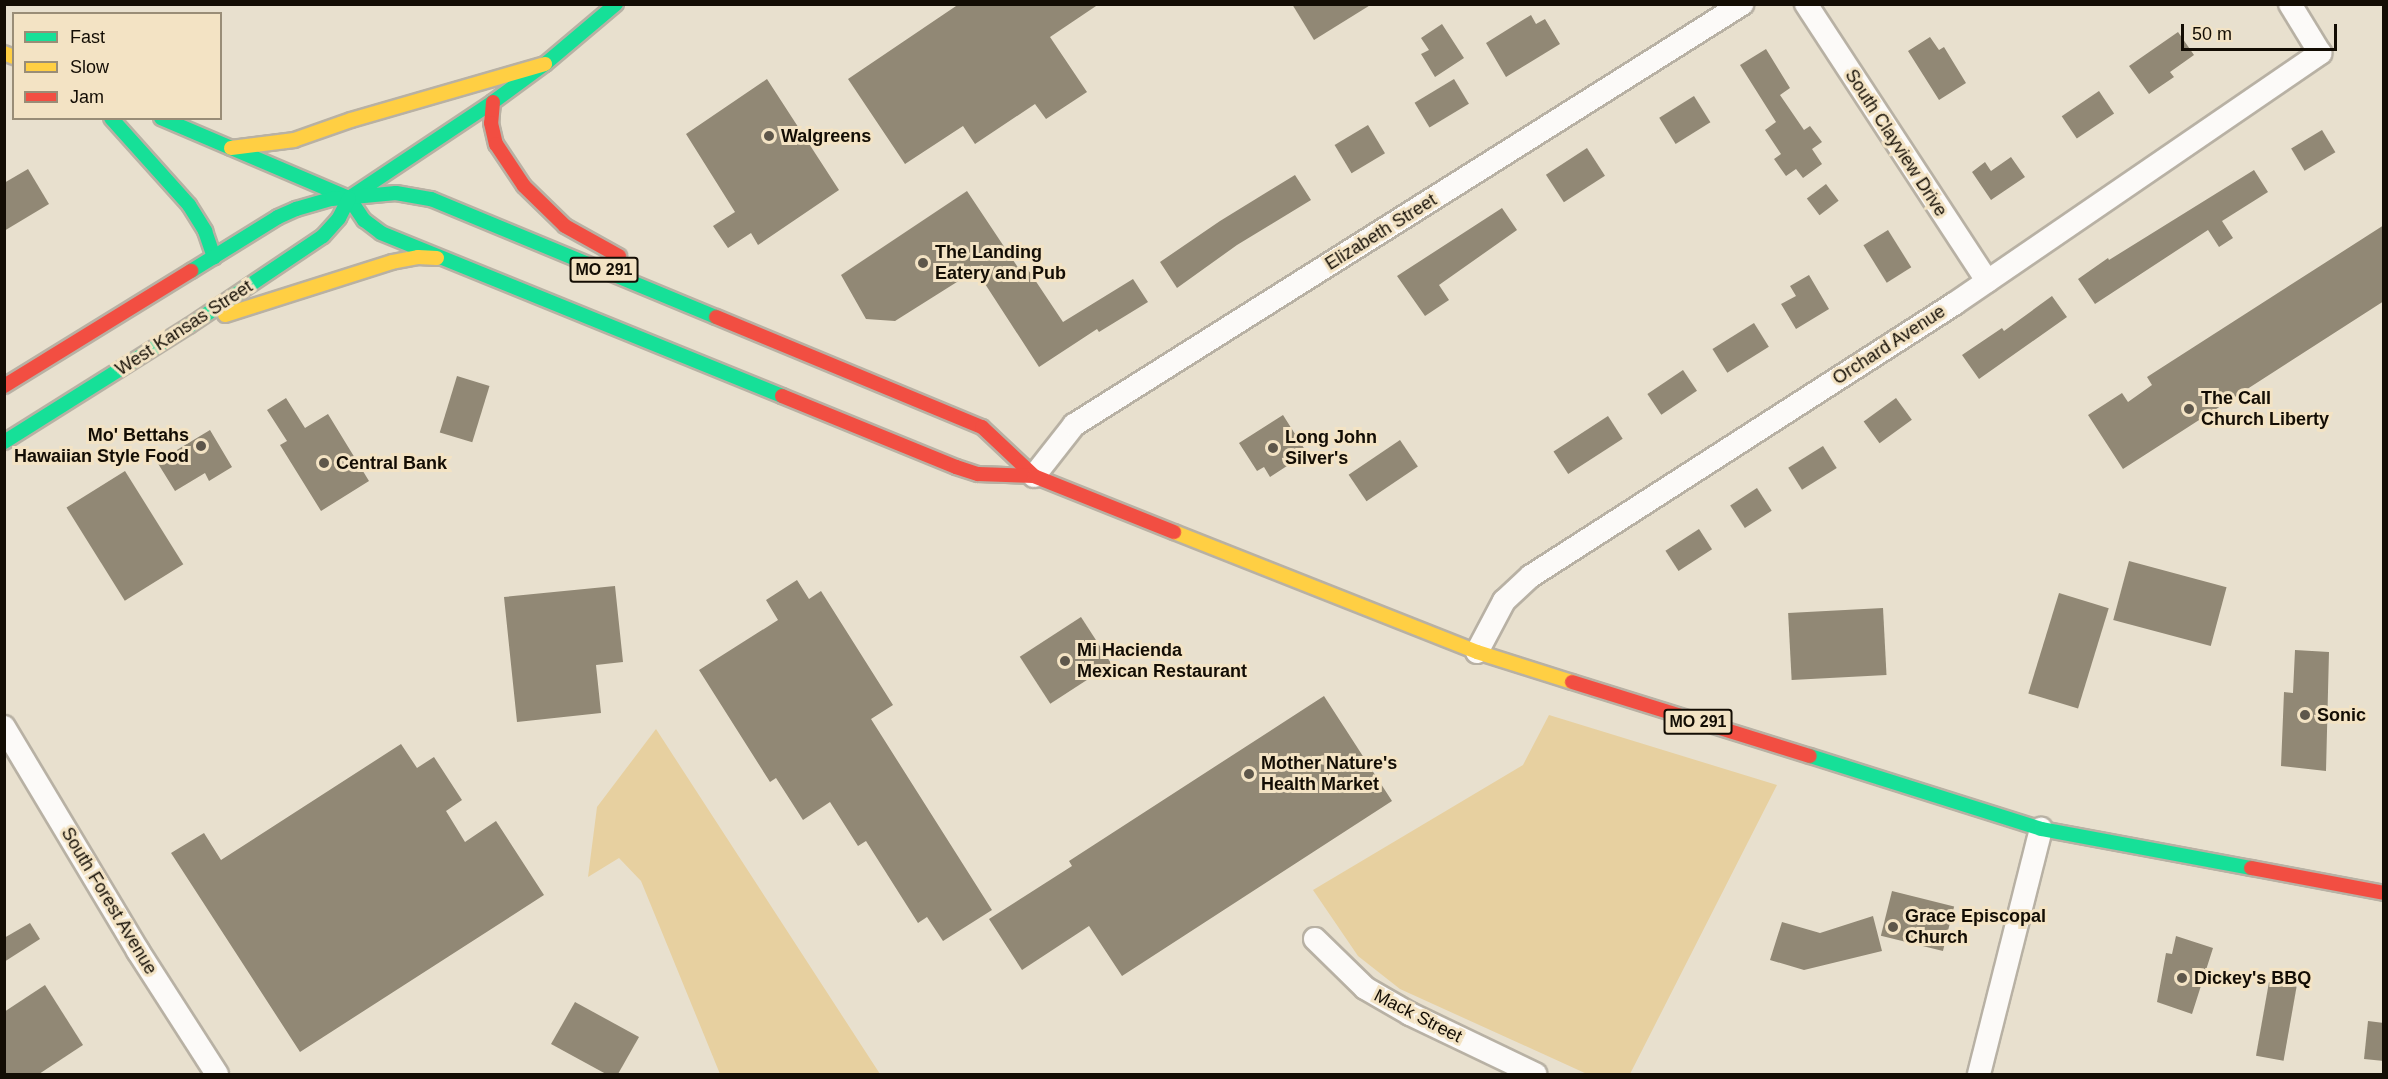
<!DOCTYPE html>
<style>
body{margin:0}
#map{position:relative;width:2388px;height:1079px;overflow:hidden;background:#e8e0ce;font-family:Arial,sans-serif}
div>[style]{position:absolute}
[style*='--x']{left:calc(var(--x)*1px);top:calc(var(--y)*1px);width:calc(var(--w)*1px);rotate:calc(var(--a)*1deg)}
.green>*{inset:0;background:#e7d0a0}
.building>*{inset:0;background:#918875;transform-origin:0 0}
.roads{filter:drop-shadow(2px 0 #b8b1a4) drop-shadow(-2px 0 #b8b1a4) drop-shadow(0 2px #b8b1a4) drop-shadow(0 -2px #b8b1a4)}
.street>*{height:22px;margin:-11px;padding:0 11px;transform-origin:11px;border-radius:11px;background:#fcfaf8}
.fast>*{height:14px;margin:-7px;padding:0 7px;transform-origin:7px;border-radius:7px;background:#16e098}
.slow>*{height:14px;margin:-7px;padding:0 7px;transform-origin:7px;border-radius:7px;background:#ffcf43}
.jam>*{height:14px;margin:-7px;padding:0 7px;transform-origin:7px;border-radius:7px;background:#f24e42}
.dots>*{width:16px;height:16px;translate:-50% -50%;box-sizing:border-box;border:3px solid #f3e3c4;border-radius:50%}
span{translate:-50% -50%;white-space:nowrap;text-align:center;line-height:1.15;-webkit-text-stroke:6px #f3e3c4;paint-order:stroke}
.shield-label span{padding:2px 4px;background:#f3e3c4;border:2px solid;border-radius:4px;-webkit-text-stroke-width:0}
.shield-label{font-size:16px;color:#130d04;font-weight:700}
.poi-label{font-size:18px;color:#130d04;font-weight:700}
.left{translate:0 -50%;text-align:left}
.right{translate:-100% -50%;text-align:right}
.street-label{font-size:18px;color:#130d04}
.frame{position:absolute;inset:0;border:6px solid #130d04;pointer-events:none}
.legend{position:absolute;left:12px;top:12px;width:210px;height:108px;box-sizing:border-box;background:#f3e3c4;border:2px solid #998d77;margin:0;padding:8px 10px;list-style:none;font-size:18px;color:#130d04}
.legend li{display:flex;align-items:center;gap:12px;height:30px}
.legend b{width:30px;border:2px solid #998d77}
.scale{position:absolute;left:2181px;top:24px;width:156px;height:27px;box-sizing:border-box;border:3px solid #130d04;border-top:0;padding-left:8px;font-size:18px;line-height:21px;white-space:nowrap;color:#130d04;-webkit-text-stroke:4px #f3e3c4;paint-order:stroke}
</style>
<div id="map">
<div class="green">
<i style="clip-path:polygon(1549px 715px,1777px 785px,1630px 1074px,1587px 1074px,1400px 989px,1358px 956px,1313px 890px,1523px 765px)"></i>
<i style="clip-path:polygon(656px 729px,880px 1074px,720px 1074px,641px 881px,619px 858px,588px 877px,597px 807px)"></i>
</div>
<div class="building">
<i style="clip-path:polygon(959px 4px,1099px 4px,1050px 37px,1087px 92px,1046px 119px,1035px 104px,975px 144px,963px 126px,905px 164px,848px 79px)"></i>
<i style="clip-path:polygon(1292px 4px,1372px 4px,1314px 40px)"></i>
<i style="clip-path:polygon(1531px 15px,1536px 24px,1545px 19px,1560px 44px,1506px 77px,1486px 43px)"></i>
<i style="clip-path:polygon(1442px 24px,1464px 58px,1435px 77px,1421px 54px,1429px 50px,1421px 38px)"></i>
<i style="clip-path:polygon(2178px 32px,2194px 55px,2170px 72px,2174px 77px,2149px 94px,2129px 66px)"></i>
<i style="clip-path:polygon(1930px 37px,1939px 50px,1944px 47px,1966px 83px,1939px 100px,1908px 51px)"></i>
<i style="clip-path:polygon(1766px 49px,1790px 88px,1780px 95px,1804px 130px,1810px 126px,1822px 142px,1812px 149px,1822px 164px,1803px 178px,1796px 169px,1786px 176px,1774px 159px,1781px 154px,1765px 130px,1776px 122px,1740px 65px)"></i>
<i style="clip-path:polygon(767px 79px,839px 190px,758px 245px,751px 233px,728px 248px,713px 226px,735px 212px,686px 134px)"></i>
<i style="left:1454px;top:79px;width:29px;height:46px;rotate:59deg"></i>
<i style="left:2099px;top:91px;width:27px;height:45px;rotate:56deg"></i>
<i style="left:1694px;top:96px;width:31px;height:41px;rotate:58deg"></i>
<i style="left:1368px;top:125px;width:33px;height:39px;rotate:59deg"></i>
<i style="left:2322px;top:130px;width:26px;height:36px;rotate:59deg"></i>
<i style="left:1587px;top:148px;width:33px;height:49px;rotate:57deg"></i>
<i style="clip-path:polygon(2011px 157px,2025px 177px,1991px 200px,1972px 172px,1985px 162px,1991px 171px)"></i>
<i style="clip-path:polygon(28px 169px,49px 204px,4px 231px,4px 183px)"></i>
<i style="clip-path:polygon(2254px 170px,2268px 192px,2222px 221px,2233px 238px,2219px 247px,2208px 230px,2095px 304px,2078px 279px,2108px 258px,2109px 260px)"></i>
<i style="clip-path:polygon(1295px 175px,1311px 200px,1237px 245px,1177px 288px,1160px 262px,1220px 221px)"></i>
<i style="left:1826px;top:184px;width:21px;height:24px;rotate:53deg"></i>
<i style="clip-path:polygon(967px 191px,1021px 272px,1027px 268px,1063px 322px,1133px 279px,1148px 302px,1099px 332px,1097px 329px,1039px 367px,976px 270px,895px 321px,866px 319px,841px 275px)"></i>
<i style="clip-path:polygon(1502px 208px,1517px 230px,1439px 285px,1449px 300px,1425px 316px,1397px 276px)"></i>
<i style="clip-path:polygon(2384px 225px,2384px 301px,2123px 469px,2088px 415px,2122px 393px,2128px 402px,2152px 385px,2147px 377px)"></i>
<i style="left:1888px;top:230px;width:44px;height:29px;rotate:58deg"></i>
<i style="clip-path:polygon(1809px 275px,1829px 309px,1796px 329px,1781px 304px,1796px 296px,1790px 286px)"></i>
<i style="clip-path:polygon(2052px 296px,2067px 317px,1979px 379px,1962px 355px,2002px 328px,2004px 331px)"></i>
<i style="left:1754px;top:323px;width:28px;height:49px;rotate:58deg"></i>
<i style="left:1683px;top:370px;width:25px;height:43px;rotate:56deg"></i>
<i style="left:457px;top:376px;width:34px;height:59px;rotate:17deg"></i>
<i style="clip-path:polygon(286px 398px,305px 428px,328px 414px,369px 481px,321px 511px,280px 445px,287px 441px,267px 410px)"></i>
<i style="left:1896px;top:398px;width:27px;height:40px;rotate:54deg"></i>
<i style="clip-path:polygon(1283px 415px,1307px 453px,1270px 477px,1264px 467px,1257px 471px,1239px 443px)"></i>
<i style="left:1608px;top:416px;width:27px;height:65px;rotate:57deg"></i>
<i style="clip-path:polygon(210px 430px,232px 467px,209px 481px,205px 473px,175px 491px,157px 462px)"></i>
<i style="left:1400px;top:440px;width:32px;height:62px;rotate:56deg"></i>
<i style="left:1823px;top:446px;width:26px;height:41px;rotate:58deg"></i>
<i style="left:125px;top:471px;width:110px;height:69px;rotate:58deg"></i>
<i style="left:1757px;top:488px;width:27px;height:32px;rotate:57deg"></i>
<i style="left:1699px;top:529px;width:24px;height:40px;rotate:57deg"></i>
<i style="left:2129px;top:561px;width:101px;height:61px;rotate:15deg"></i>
<i style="clip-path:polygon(797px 580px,809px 599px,821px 591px,893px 705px,871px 719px,992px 910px,943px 941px,927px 917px,918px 923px,866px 841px,858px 846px,830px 802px,803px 820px,776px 778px,770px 782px,699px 670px,778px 620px,766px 600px)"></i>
<i style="clip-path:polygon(615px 586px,623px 662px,596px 665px,601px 713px,517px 722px,504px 597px)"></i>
<i style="left:2059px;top:593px;width:52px;height:105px;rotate:17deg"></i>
<i style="left:1883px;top:608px;width:67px;height:95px;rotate:87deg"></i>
<i style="left:1081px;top:617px;width:56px;height:73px;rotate:57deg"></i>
<i style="clip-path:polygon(2295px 650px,2329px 652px,2326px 771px,2281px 766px,2284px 692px,2293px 693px)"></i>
<i style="clip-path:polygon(1324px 696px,1392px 801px,1122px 976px,1089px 926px,1022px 970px,989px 919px,1072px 866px,1069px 861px)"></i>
<i style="clip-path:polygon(401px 744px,417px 768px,434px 757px,462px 800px,446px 811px,465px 842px,496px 821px,544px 895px,300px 1052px,171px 853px,204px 833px,221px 860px)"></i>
<i style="left:1892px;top:891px;width:64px;height:46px;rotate:14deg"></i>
<i style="clip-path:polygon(1873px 916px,1882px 951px,1804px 970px,1770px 960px,1782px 922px,1820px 933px)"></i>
<i style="clip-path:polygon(30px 923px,40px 939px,4px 962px,4px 938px)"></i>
<i style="clip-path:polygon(2176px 936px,2213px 948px,2192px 1014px,2157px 1002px,2166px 953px,2172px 954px)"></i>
<i style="left:2269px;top:982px;width:28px;height:75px;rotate:10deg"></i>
<i style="clip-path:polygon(45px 985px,83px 1045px,39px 1074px,4px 1074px,4px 1012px)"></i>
<i style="clip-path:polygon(575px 1002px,639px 1037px,618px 1074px,606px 1074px,551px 1044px)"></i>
<i style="clip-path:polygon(2368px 1021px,2384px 1023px,2384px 1061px,2364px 1059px)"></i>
</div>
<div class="roads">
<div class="street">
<i style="--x:1806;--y:4;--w:331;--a:56.8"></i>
<i style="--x:1034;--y:476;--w:65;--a:-51.9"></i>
<i style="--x:1074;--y:425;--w:790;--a:-32.22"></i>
<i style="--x:1477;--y:652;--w:58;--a:-62.1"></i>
<i style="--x:1504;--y:601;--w:37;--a:-43"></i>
<i style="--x:1531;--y:576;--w:503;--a:-32.74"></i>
<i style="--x:1954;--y:304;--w:444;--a:-34.4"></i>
<i style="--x:2320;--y:53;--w:57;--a:-121.5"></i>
<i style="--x:4;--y:727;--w:261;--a:59.1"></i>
<i style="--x:138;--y:951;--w:146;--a:57.3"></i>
<i style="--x:1315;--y:939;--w:70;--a:44.4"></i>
<i style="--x:1365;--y:988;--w:52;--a:30"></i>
<i style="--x:1410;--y:1014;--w:139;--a:25.6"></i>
<i style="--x:1979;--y:1074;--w:253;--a:-75.8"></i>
</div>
<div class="fast">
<i style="--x:111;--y:118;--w:117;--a:48.1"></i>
<i style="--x:189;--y:205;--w:31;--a:58"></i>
<i style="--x:205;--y:231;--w:28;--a:71"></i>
<i style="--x:161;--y:118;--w:204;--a:23.1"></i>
<i style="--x:349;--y:198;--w:173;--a:-33.7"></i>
<i style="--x:493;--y:102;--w:64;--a:-36.2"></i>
<i style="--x:545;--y:64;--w:93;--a:-40.2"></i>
<i style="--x:349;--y:198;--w:27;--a:56"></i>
<i style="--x:364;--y:220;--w:21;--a:37"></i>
<i style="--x:381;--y:233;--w:433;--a:22.1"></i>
<i style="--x:191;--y:271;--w:102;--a:-31.8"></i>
<i style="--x:278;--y:217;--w:20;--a:-24"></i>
<i style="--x:296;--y:209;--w:37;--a:-16"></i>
<i style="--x:332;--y:199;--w:64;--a:-5.4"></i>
<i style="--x:396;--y:193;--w:36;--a:10"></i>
<i style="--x:431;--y:199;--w:308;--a:22.5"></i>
<i style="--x:4;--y:442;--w:218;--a:-32.1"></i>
<i style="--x:189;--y:326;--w:161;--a:-33.9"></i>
<i style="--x:323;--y:236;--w:24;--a:-48"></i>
<i style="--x:339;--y:218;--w:22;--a:-63"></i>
<i style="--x:1810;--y:756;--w:242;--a:17.5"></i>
<i style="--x:2041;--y:829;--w:214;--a:10.5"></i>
</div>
<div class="slow">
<i style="--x:4;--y:53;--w:11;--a:22"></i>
<i style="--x:231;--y:148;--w:64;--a:-7.2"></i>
<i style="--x:294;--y:140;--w:60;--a:-19.3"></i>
<i style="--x:351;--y:120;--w:202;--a:-16.1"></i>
<i style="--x:225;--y:315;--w:175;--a:-17.6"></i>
<i style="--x:392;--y:262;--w:26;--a:-11"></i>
<i style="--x:418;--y:257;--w:19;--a:3"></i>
<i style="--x:1174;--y:532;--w:326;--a:21.6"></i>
<i style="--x:1477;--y:652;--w:100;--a:17.5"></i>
</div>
<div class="jam">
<i style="--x:493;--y:102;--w:21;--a:95"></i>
<i style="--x:491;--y:123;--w:22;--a:77"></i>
<i style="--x:496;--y:144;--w:50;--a:56.3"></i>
<i style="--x:524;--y:186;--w:57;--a:44.3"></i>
<i style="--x:565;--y:226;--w:62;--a:29.1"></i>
<i style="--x:716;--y:317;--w:288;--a:22.5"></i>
<i style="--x:982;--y:427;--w:71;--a:43.3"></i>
<i style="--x:4;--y:386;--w:220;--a:-31.6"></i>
<i style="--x:782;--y:396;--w:188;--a:22.2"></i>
<i style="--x:956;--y:467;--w:23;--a:18"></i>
<i style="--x:978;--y:474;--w:56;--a:2"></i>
<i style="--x:1034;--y:476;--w:151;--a:21.8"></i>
<i style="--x:1572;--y:682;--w:249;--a:17.3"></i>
<i style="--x:2251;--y:868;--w:135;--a:10.6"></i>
</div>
</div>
<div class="dots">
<i style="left:769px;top:136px;background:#5e574b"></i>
<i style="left:923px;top:263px;background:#5e574b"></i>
<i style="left:2189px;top:409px;background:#5e574b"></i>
<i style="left:201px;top:446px;background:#5e574b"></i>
<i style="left:1273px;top:448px;background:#5e574b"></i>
<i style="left:324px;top:463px;background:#5e574b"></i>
<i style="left:1065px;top:661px;background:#5e574b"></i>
<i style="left:2305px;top:715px;background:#5e574b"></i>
<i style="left:1249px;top:774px;background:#5e574b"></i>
<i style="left:1893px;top:927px;background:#5e574b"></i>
<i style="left:2182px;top:978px;background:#5e574b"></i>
</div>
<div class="shield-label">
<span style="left:604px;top:270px">MO 291</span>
<span style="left:1698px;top:722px">MO 291</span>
</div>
<div class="poi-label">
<span class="left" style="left:781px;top:136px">Walgreens</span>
<span class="left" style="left:935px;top:263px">The Landing<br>Eatery and Pub</span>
<span class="left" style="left:2201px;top:409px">The Call<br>Church Liberty</span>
<span class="right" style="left:189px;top:446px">Mo' Bettahs<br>Hawaiian Style Food</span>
<span class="left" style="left:1285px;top:448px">Long John<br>Silver's</span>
<span class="left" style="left:336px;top:463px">Central Bank</span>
<span class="left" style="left:1077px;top:661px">Mi Hacienda<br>Mexican Restaurant</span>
<span class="left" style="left:2317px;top:715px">Sonic</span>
<span class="left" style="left:1261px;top:774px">Mother Nature's<br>Health Market</span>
<span class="left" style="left:1905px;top:927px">Grace Episcopal<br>Church</span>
<span class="left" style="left:2194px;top:978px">Dickey's BBQ</span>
</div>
<div class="street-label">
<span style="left:1896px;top:143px;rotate:57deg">South Clayview Drive</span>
<span style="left:1381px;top:232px;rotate:-32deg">Elizabeth Street</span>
<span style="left:184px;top:328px;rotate:-33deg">West Kansas Street</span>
<span style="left:1889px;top:345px;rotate:-33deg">Orchard Avenue</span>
<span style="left:109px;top:901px;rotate:59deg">South Forest Avenue</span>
<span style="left:1418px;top:1016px;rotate:27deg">Mack Street</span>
</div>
<div class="frame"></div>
<ul class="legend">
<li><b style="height:8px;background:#16e098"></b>Fast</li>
<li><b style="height:8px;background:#ffcf43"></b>Slow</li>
<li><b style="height:8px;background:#f24e42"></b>Jam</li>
</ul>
<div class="scale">50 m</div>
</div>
